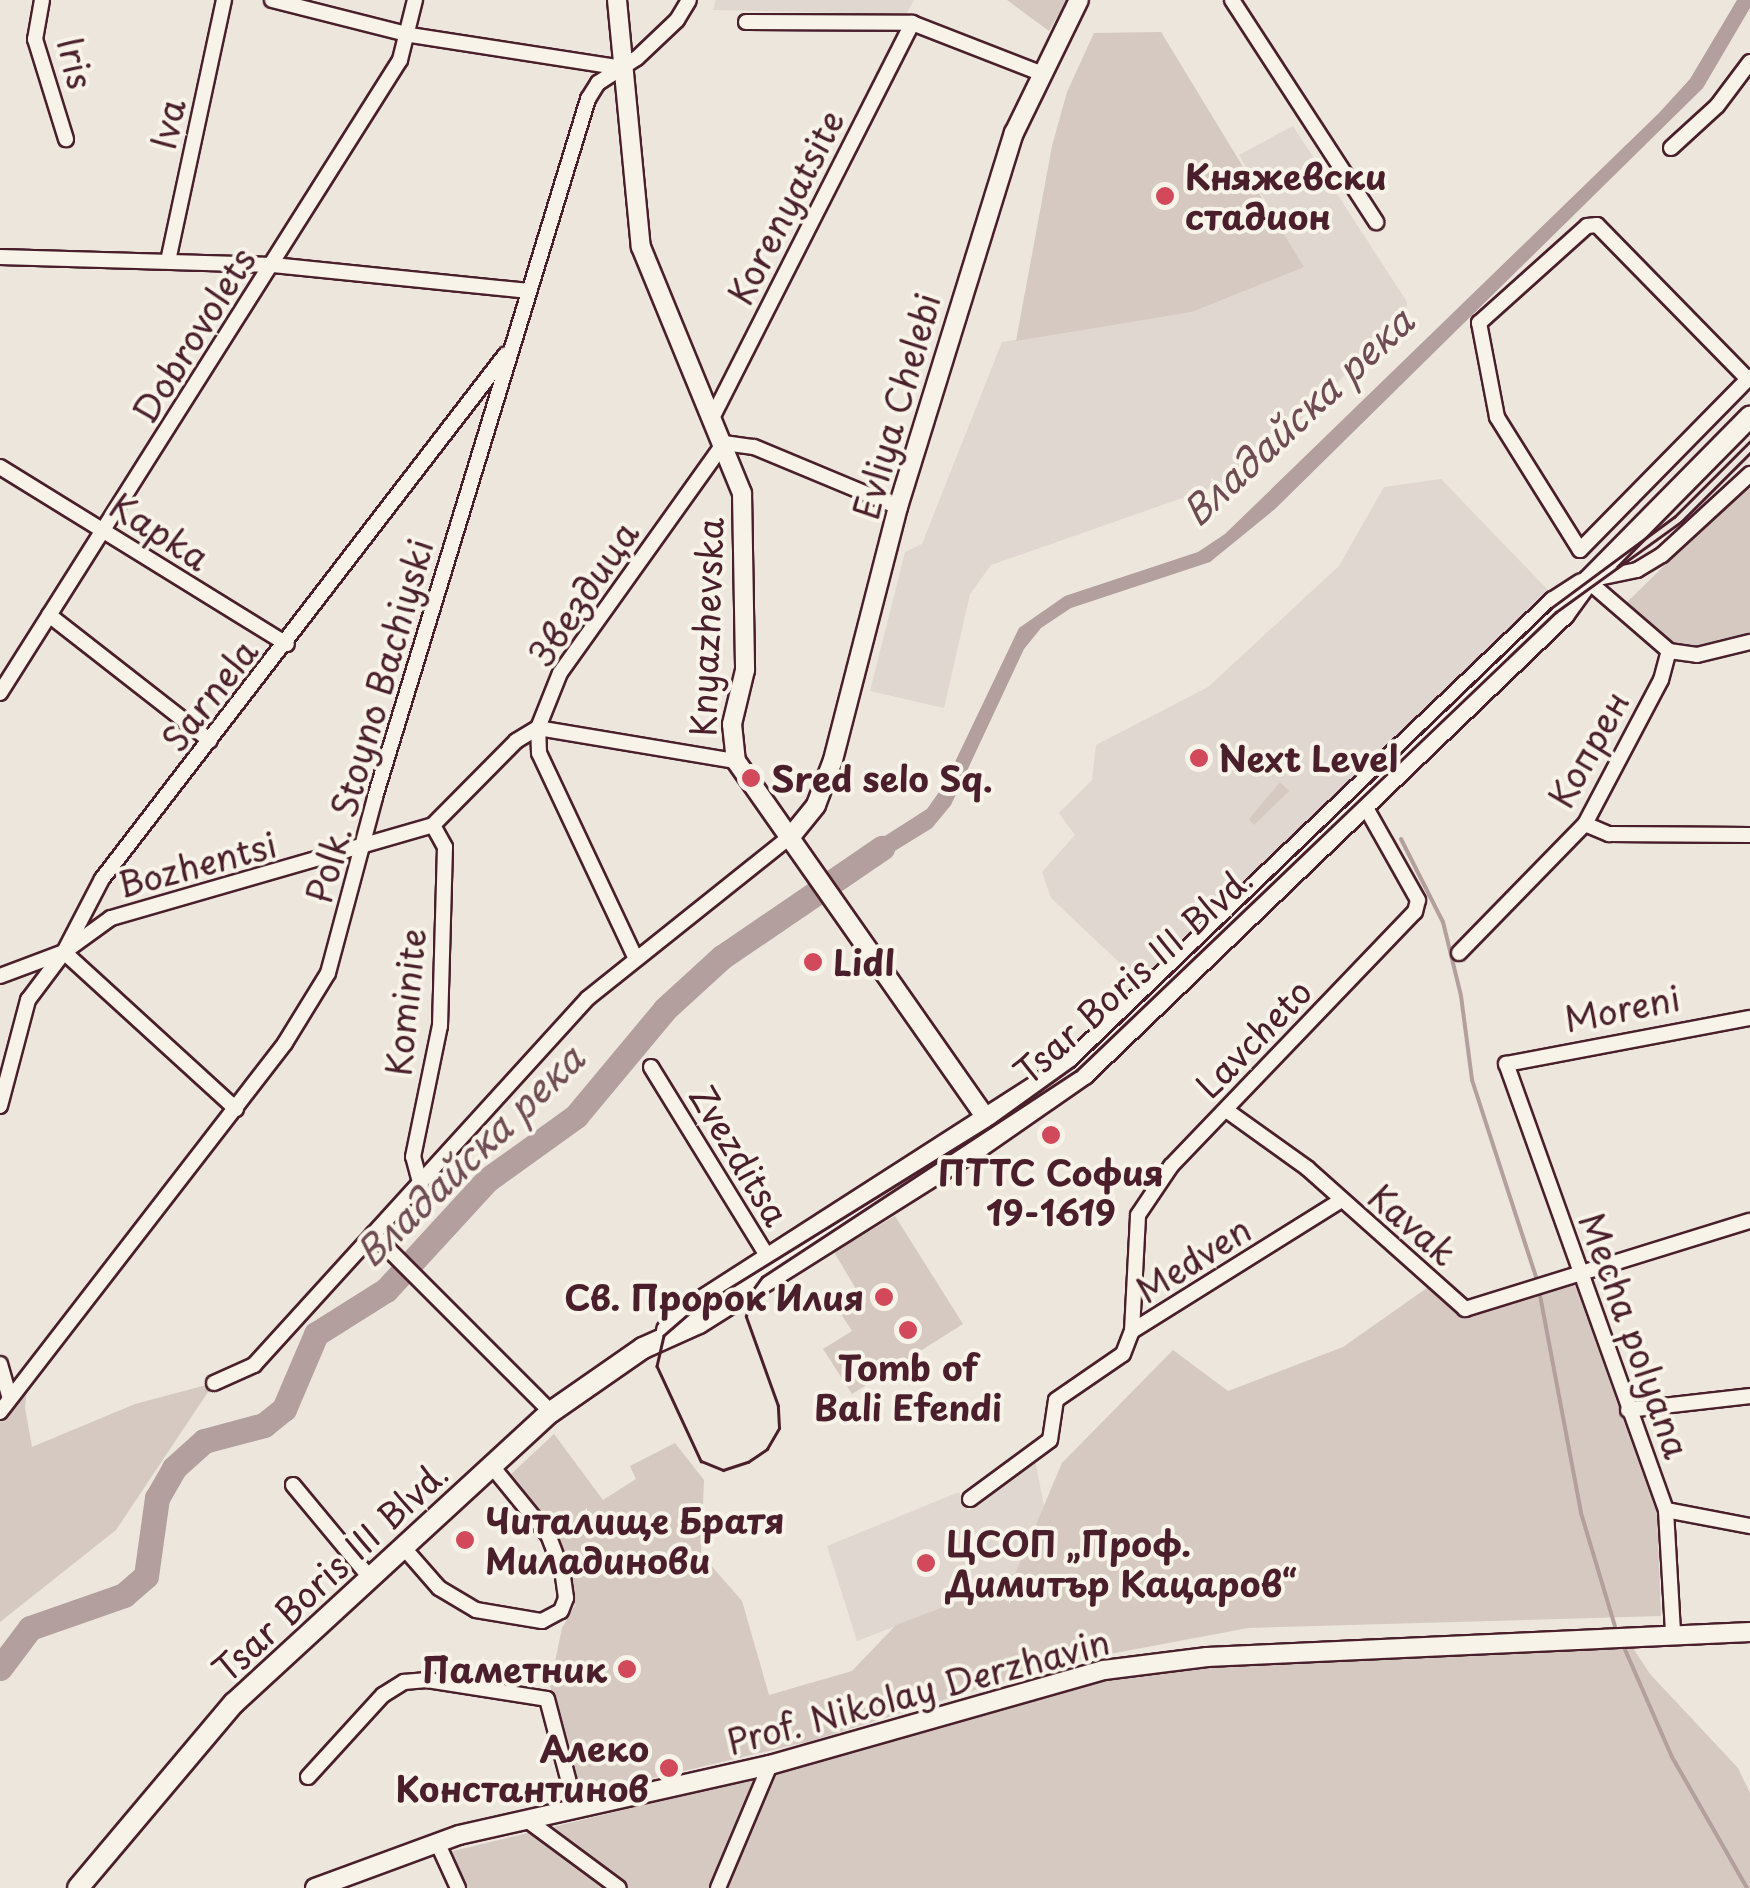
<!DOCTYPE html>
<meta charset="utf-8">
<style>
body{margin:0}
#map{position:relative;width:1750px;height:1888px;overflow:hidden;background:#ece6dd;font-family:"Playpen Sans",sans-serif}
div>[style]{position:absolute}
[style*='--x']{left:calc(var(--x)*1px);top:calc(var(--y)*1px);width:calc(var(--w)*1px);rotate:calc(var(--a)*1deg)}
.built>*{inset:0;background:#e0d7d0}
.green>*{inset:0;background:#d5c9c2}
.water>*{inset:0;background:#b39f9d}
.stream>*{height:4px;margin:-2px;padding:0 2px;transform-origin:2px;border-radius:2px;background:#b39f9d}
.river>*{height:25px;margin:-12.5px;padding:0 12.5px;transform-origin:12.5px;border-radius:12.5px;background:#b39f9d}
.roads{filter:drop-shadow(2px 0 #4a1f2b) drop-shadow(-2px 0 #4a1f2b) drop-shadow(0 2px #4a1f2b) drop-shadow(0 -2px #4a1f2b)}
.minor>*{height:14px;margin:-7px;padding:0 7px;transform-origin:7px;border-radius:7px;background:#f7f3e8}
.tertiary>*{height:18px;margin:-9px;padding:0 9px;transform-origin:9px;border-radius:9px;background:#f7f3e8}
.secondary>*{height:18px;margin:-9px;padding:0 9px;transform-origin:9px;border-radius:9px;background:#f7f3e8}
.primary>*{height:20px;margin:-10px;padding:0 10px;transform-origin:10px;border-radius:10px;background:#f7f3e8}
.tram>*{height:2.5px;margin:-1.25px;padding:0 1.25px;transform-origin:1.25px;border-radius:1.25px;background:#4a1f2b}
.dots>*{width:28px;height:28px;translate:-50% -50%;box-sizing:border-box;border:5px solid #f7f3e8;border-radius:50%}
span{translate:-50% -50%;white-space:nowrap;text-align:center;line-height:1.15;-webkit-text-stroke:8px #f7f3e8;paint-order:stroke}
.street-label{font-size:35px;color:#4a1f2b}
.poi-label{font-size:35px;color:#4a1f2b;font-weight:700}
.left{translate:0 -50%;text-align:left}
.right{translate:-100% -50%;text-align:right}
.water-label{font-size:38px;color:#6f4c53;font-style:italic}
</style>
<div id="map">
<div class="built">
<i style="clip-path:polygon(716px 0,914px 0,906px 14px,713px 10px)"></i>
<i style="clip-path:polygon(1293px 126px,1407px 302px,1406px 315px,1257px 462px,1208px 489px,991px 565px,970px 594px,944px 708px,870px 691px,905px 552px,922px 544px,1002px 342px,1192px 312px,1303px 267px,1239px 155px)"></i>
<i style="clip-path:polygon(1441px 479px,1549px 591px,1140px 982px,1051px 898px,1042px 872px,1075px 835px,1059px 813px,1092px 780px,1096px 745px,1208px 687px,1339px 566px,1384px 487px)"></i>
<i style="clip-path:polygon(1035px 1460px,1044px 1506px,1012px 1581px,857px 1641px,827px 1546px,959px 1492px,968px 1511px)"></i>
</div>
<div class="green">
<i style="clip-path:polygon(1007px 0,1067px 0,1049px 31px)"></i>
<i style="clip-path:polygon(1161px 32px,1304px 267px,1192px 312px,1016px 341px,1052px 146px,1067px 92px,1094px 33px)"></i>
<i style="clip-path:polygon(1750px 482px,1750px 633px,1688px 651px,1660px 640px,1622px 607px)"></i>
<i style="clip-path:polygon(1280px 782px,1289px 791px,1254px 825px,1249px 819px)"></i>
<i style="clip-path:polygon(895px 1216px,963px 1324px,852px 1394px,823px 1349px,852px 1331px,834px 1303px,856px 1289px,834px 1252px)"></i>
<i style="clip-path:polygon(1574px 1282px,1657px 1514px,1661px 1616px,1248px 1628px,1062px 1663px,811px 1741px,582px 1795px,550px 1686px,562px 1628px,575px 1605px,549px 1520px,508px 1477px,554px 1434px,603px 1500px,636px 1479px,630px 1466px,675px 1443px,704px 1480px,701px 1554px,742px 1601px,769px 1695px,852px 1671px,896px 1625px,1012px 1581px,1062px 1463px,1173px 1350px,1228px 1391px,1343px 1347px,1434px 1283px,1469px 1313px)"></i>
<i style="clip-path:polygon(28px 1376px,25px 1408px,32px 1447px,135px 1404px,214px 1383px,116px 1530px,0 1622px,0 1414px)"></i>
<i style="clip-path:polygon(1627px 1639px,1650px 1674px,1738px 1768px,1750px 1793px,1750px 1888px,462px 1888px,445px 1853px,715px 1788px,1084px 1682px,1190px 1663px)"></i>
</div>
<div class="water">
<i style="clip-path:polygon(1737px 0,1750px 0,1750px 8px,1703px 88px,1275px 509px,1210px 562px,1071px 608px,1041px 628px,1024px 649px,951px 805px,932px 828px,859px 873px,849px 859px,927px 809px,944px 785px,1019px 628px,1065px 596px,1198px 552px,1225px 534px,1659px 113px,1690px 79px)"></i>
</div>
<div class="stream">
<i style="--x:1401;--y:839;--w:93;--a:63.2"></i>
<i style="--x:1443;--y:922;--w:76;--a:76.3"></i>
<i style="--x:1461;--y:996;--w:85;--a:82.5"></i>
<i style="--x:1472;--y:1080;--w:210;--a:72"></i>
<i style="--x:1539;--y:1290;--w:227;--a:79.3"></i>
<i style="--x:1581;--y:1513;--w:118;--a:73.3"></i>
<i style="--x:1623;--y:1645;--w:122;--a:66.4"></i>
<i style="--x:1672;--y:1757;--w:151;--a:60.2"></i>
</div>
<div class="river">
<i style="--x:0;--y:1668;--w:50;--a:-53.1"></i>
<i style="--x:30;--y:1628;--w:100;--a:-19.3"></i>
<i style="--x:124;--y:1595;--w:29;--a:-41"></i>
<i style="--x:146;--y:1576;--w:79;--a:-82"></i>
<i style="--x:157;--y:1498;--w:34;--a:-60"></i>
<i style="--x:174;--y:1468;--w:40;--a:-42"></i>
<i style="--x:204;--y:1441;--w:62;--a:-14.9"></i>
<i style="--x:264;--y:1425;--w:26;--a:-39"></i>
<i style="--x:284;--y:1409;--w:82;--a:-66.9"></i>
<i style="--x:316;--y:1334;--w:83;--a:-32.2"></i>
<i style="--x:386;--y:1290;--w:149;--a:-47.4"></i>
<i style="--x:487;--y:1180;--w:110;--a:-35.7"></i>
<i style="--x:576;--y:1116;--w:139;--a:-50.2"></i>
<i style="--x:665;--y:1009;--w:77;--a:-42.4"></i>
<i style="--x:722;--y:957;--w:194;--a:-34.3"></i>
</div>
<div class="roads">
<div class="minor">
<i style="--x:42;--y:0;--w:40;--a:100"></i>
<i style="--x:35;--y:39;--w:105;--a:72.8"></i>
<i style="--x:272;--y:0;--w:142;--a:14.2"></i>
<i style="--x:410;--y:35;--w:215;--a:8.8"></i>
<i style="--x:1232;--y:0;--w:265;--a:57"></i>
<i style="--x:746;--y:22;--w:166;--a:0.3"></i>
<i style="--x:912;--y:23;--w:137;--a:21.3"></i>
<i style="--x:1671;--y:148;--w:62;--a:-42.4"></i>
<i style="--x:1717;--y:106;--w:55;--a:-53.1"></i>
<i style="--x:0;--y:257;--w:273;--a:1.7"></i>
<i style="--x:273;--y:265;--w:255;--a:5.8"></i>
<i style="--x:168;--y:261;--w:267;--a:-77.9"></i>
<i style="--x:712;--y:418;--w:443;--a:-63.1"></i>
<i style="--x:0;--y:467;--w:337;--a:31.7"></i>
<i style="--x:1580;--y:550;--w:157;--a:-122"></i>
<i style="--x:1497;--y:417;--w:96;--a:-100.8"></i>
<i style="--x:1479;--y:323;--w:145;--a:-41.9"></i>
<i style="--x:1587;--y:226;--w:10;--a:-6"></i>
<i style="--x:1597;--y:225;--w:216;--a:45.6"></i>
<i style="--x:1580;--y:550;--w:243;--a:-45.5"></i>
<i style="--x:1589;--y:580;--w:49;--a:-11.8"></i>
<i style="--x:1637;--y:570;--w:29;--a:-31"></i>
<i style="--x:1662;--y:555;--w:120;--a:-42.6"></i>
<i style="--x:1588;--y:581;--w:107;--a:40.8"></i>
<i style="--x:1669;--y:651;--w:28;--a:8"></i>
<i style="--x:1697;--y:655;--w:55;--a:-13.8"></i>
<i style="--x:49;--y:615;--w:204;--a:38"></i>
<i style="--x:0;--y:693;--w:749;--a:-57.71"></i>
<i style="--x:400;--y:60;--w:62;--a:-76"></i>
<i style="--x:1585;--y:824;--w:26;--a:23"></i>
<i style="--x:1609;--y:834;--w:141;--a:0.4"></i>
<i style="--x:64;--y:952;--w:233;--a:42.4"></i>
<i style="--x:1459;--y:953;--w:180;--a:-45.7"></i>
<i style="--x:1585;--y:824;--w:163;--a:-62.2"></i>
<i style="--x:1661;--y:680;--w:30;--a:-75"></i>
<i style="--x:636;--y:959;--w:228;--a:-115.2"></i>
<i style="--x:539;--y:753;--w:25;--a:-92"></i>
<i style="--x:538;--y:728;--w:59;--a:-68.2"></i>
<i style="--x:560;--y:673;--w:282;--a:-54.5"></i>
<i style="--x:724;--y:443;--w:30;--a:8"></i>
<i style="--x:754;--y:447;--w:156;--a:22.6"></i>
<i style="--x:0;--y:976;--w:68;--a:-20.6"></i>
<i style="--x:64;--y:952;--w:58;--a:-35.9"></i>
<i style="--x:111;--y:918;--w:335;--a:-16.1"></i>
<i style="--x:433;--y:825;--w:118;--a:-45.3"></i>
<i style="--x:516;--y:741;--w:26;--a:-31"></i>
<i style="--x:538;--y:728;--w:201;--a:9.5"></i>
<i style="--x:651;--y:1067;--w:229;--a:58.4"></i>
<i style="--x:0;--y:1106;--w:110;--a:-75.2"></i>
<i style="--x:28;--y:1000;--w:60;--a:-53.1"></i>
<i style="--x:64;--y:952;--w:82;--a:-62.5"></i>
<i style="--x:102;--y:879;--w:662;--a:-52.42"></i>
<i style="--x:1226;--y:1110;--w:100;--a:35.6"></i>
<i style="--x:1307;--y:1168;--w:212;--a:41.7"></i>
<i style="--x:1465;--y:1309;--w:298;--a:-17.2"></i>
<i style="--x:421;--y:1186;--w:30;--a:-105"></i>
<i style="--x:413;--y:1157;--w:134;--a:-78.4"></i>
<i style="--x:440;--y:1026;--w:179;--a:-88.4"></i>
<i style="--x:445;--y:847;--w:25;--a:-119"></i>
<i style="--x:373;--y:1234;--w:252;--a:45"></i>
<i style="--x:1132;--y:1331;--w:245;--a:-32"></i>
<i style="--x:0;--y:1364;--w:35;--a:74"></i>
<i style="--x:214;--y:1383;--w:44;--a:-24.2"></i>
<i style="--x:254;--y:1365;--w:496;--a:-47.7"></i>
<i style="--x:588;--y:998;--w:261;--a:-38.6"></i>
<i style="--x:1628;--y:1410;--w:123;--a:-6.5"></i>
<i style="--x:0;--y:1412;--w:466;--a:-52.3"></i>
<i style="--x:285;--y:1043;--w:82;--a:-58.4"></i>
<i style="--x:328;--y:973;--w:182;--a:-75"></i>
<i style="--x:375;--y:797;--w:730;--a:-73.03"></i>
<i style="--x:588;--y:99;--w:19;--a:-58"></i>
<i style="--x:598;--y:83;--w:46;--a:-32.7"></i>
<i style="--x:637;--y:58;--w:55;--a:-43.5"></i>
<i style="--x:677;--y:20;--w:23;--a:-59"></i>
<i style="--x:293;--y:1485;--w:122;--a:50.3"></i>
<i style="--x:970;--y:1499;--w:99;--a:-36.4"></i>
<i style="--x:1050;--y:1440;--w:40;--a:-81.5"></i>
<i style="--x:1056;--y:1400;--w:81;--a:-34.5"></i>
<i style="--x:1123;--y:1354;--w:25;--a:-69"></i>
<i style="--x:1132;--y:1331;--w:116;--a:-87"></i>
<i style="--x:1138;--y:1215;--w:59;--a:-56"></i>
<i style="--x:1171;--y:1166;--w:352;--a:-46.2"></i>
<i style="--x:1415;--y:912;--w:12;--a:-76"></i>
<i style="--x:1418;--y:900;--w:110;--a:-119.4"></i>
<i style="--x:1666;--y:1510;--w:86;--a:10.8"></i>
<i style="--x:404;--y:1548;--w:53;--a:48.8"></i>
<i style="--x:439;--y:1588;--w:43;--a:30.7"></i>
<i style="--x:476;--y:1610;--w:67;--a:9.5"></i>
<i style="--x:542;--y:1621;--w:21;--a:-28"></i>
<i style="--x:561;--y:1611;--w:14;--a:-69"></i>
<i style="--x:566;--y:1598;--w:27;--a:-98"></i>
<i style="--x:562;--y:1571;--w:39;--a:-111"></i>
<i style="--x:548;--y:1535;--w:90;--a:-129.2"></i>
<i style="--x:1673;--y:1632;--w:122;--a:-93.3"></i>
<i style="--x:1666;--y:1510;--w:474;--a:-109.7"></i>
<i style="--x:1506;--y:1064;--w:248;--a:-10.7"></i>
<i style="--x:308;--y:1777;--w:111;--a:-47.6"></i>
<i style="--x:383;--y:1695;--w:25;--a:-32"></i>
<i style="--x:404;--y:1682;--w:23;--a:-5"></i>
<i style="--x:427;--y:1680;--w:121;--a:9"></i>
<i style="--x:547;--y:1699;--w:114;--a:75.2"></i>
<i style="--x:527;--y:1820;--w:114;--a:36.5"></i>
<i style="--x:437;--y:1842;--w:51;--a:65.5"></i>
<i style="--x:718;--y:1888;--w:134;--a:-67.1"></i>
</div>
<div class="tertiary">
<i style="--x:617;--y:0;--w:248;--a:84.5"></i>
<i style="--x:641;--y:247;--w:266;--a:67.7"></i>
<i style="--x:742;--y:493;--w:177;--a:89"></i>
<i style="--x:745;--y:670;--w:56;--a:103.5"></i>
<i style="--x:732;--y:724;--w:37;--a:84"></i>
<i style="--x:736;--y:761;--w:447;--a:55"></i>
<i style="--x:792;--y:835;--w:38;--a:-51"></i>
<i style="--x:816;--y:805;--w:48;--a:-69.3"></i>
<i style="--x:833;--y:760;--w:261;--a:-75.6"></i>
<i style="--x:898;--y:507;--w:392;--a:-72.8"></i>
<i style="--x:1014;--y:133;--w:148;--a:-64"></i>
</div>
<div class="secondary">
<i style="--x:315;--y:1888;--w:153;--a:-20.2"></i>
<i style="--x:459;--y:1835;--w:319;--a:-12.7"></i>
<i style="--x:770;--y:1765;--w:347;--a:-15.9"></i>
<i style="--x:1104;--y:1670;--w:104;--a:-7.2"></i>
<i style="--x:1207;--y:1657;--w:544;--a:-2.64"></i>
</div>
<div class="primary">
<i style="--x:667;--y:1330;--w:27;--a:-45"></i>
<i style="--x:686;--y:1311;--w:455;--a:-32.7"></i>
<i style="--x:1069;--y:1065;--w:671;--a:-43.67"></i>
<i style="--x:1554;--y:602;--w:33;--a:-33"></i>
<i style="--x:78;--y:1888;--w:242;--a:-49.9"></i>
<i style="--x:234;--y:1703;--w:430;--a:-42.6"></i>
<i style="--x:551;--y:1412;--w:112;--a:-34.8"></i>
<i style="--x:643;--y:1348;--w:61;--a:-24.1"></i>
<i style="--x:699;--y:1323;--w:331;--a:-32.2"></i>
<i style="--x:979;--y:1147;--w:128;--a:-34.8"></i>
<i style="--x:1084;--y:1074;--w:665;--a:-43.78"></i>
<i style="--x:1564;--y:614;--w:41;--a:-54"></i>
<i style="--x:1588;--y:581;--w:231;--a:-45.4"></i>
</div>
</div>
<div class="tram">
<i style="--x:1750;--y:442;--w:106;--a:135"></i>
<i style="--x:1675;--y:517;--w:153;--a:143.5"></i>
<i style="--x:1552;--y:608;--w:663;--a:136.16"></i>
<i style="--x:1074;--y:1067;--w:101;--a:144.3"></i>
<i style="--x:992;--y:1126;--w:357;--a:148.2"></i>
<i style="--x:689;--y:1314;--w:33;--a:139"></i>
<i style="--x:664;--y:1336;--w:31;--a:103"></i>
<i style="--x:657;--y:1366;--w:105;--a:65.1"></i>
<i style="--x:701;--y:1461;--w:24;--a:22"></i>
<i style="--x:723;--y:1470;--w:26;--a:-18"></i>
<i style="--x:748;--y:1462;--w:23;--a:-34"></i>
<i style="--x:767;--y:1449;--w:24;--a:-60"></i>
<i style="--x:779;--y:1428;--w:22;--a:-93"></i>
<i style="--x:778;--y:1406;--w:95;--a:-109.8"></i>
<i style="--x:746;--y:1317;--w:22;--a:-82"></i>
<i style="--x:749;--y:1295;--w:22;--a:-54"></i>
<i style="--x:762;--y:1277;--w:376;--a:-33.3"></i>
<i style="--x:1076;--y:1071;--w:664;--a:-43.72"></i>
<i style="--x:1556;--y:612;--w:154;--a:-35.8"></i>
<i style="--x:1681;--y:522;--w:98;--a:-45"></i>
</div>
<div class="dots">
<i style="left:1165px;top:196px;background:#d1495b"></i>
<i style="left:1199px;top:758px;background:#d1495b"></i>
<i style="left:751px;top:778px;background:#d1495b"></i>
<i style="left:813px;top:962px;background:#d1495b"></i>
<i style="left:1051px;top:1135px;background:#d1495b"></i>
<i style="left:884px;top:1297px;background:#d1495b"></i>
<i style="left:908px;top:1330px;background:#d1495b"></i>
<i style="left:465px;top:1540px;background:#d1495b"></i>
<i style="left:926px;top:1563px;background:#d1495b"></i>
<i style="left:627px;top:1669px;background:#d1495b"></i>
<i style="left:669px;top:1768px;background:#d1495b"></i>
</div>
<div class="street-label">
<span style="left:76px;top:63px;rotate:76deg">Iris</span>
<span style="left:167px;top:124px;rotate:-78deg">Iva</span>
<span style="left:785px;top:207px;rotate:-63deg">Korenyatsite</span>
<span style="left:193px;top:335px;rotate:-58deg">Dobrovolets</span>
<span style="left:896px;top:406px;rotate:-74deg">Evliya Chelebi</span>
<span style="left:160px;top:531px;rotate:33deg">Kapka</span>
<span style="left:583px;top:593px;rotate:-56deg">Звездица</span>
<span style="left:706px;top:627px;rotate:-88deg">Knyazhevska</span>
<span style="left:209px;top:695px;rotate:-52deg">Sarnela</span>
<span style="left:369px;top:721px;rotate:-74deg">Polk. Stoyno Bachiyski</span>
<span style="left:1588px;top:749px;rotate:-61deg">Копрен</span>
<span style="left:197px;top:864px;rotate:-15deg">Bozhentsi</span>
<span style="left:1133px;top:975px;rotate:-42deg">Tsar Boris III Blvd.</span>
<span style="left:405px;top:1002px;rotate:-84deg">Kominite</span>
<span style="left:1622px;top:1008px;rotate:-11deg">Moreni</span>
<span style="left:1253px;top:1038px;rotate:-46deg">Lavcheto</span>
<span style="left:740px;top:1155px;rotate:59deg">Zvezditsa</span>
<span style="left:1413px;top:1224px;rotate:41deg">Kavak</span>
<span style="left:1193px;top:1259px;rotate:-32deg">Medven</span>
<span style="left:1635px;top:1335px;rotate:70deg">Mecha polyana</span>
<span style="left:330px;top:1571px;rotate:-43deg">Tsar Boris III Blvd.</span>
<span style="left:918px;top:1691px;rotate:-15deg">Prof. Nikolay Derzhavin</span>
</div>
<div class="poi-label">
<span class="left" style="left:1185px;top:196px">Княжевски<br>стадион</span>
<span class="left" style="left:1219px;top:758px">Next Level</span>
<span class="left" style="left:771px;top:778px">Sred selo Sq.</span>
<span class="left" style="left:833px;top:962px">Lidl</span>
<span style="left:1051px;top:1192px">ПТТС София<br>19-1619</span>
<span class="right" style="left:864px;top:1297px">Св. Пророк Илия</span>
<span style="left:908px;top:1387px">Tomb of<br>Bali Efendi</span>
<span class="left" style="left:485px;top:1540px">Читалище Братя<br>Миладинови</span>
<span class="left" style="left:946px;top:1563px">ЦСОП „Проф.<br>Димитър Кацаров“</span>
<span class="right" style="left:607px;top:1669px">Паметник</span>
<span class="right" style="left:649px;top:1768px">Алеко<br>Константинов</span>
</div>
<div class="water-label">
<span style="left:1297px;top:416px;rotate:-43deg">Владайска река</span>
<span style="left:469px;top:1155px;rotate:-44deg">Владайска река</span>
</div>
</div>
